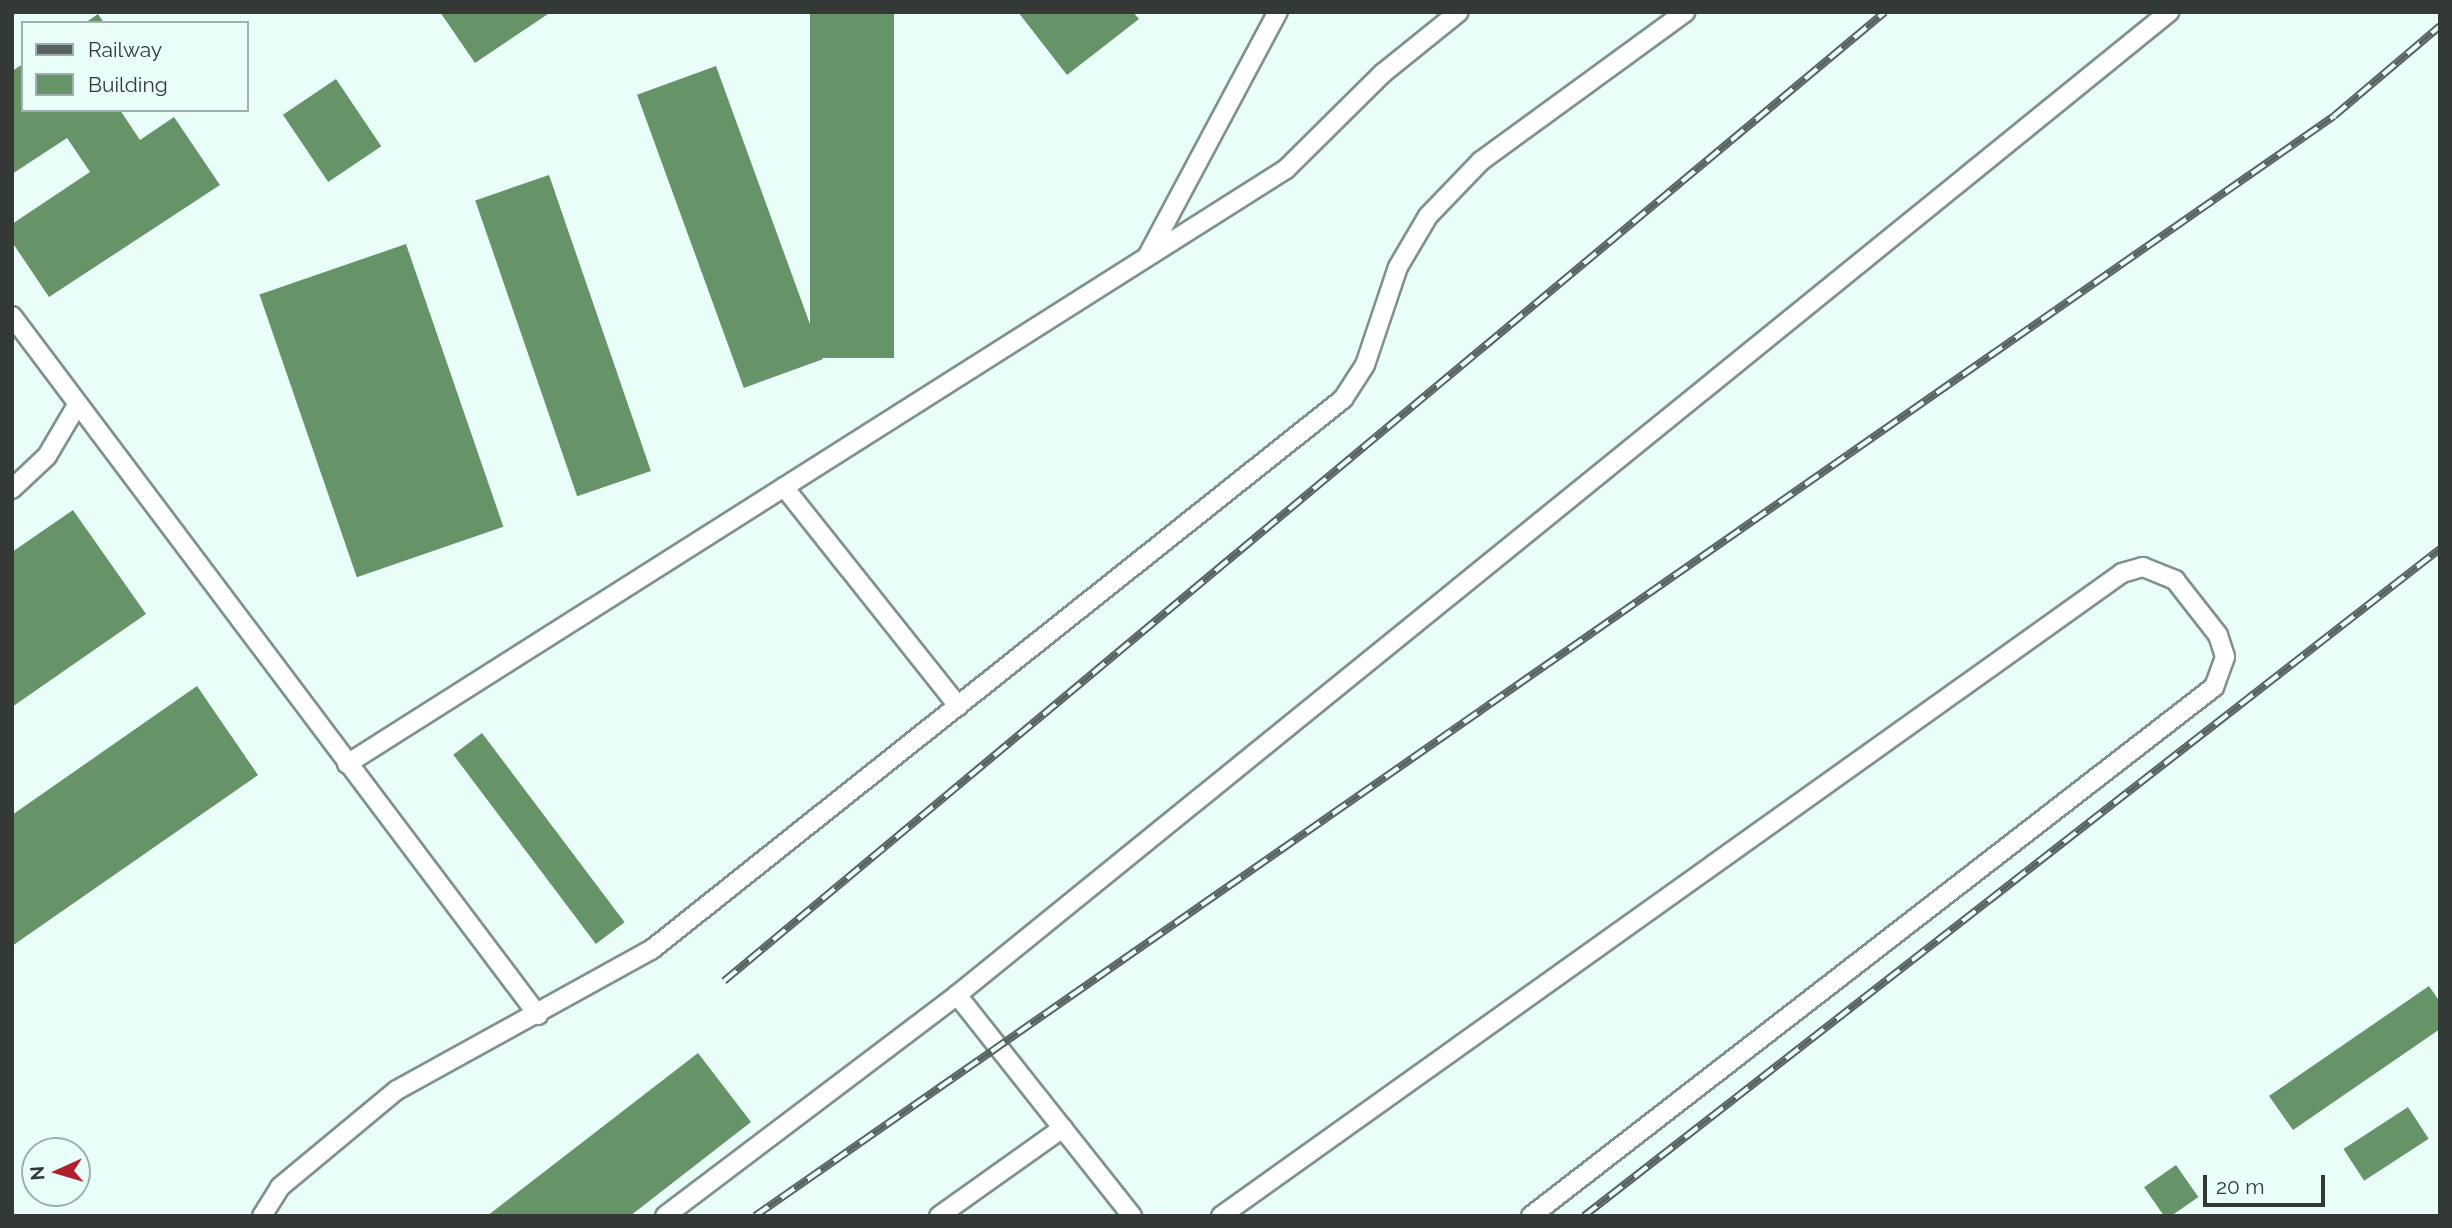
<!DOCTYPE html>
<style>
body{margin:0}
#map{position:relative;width:2452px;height:1228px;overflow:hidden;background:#eafef9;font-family:Raleway,sans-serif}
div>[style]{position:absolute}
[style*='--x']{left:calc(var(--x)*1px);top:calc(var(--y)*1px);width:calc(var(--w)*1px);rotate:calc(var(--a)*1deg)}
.building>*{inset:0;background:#669468;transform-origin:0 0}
.roads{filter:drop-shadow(2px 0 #80928d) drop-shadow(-2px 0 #80928d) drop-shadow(0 2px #80928d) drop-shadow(0 -2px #80928d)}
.service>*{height:18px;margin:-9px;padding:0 9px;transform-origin:9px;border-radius:9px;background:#fff}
.rail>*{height:8px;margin-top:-4px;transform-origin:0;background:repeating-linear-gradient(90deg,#eafef9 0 16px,#596360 0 32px);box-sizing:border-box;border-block:2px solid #596360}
span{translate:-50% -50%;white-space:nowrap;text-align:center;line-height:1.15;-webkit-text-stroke:7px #eafef9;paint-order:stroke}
.frame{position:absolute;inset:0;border:14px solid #323937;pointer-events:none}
.legend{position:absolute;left:21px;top:21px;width:228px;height:91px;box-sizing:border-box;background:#eafef9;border:2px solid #a0afab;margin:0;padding:9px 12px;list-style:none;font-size:21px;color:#323937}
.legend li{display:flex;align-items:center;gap:14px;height:35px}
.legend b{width:35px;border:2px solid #a0afab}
.north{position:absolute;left:21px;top:1137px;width:70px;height:70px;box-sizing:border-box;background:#eafef9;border:2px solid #a0afab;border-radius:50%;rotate:266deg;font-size:19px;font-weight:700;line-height:28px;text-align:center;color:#323937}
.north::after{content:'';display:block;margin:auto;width:24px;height:32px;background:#b11e2c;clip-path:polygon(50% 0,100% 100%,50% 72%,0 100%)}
.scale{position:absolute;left:2203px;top:1175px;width:122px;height:32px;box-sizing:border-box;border:4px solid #323937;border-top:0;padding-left:9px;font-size:21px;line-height:24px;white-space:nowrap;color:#323937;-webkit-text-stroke:5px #eafef9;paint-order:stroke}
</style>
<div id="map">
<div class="building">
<i style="clip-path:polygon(440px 12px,551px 12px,475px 63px)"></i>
<i style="left:810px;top:12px;width:84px;height:346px"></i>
<i style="clip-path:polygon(1018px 12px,1133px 12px,1139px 19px,1067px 75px)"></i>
<i style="clip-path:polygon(98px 14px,104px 23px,85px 23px)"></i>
<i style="clip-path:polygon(23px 64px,23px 110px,120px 110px,140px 140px,174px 117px,220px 185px,49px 297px,12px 242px,12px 224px,90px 172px,67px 138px,12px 174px,12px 71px)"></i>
<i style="left:716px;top:66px;width:312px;height:84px;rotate:70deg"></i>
<i style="left:336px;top:79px;width:81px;height:64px;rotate:56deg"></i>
<i style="left:549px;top:175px;width:313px;height:78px;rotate:71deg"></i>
<i style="left:406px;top:244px;width:299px;height:155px;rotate:71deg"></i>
<i style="clip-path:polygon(73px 510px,146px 614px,12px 707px,12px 552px)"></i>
<i style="clip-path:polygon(197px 686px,258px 775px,12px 946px,12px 815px)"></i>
<i style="left:482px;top:733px;width:237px;height:36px;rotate:53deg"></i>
<i style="clip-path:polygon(2429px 986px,2440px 1002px,2440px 1029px,2293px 1130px,2269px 1096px)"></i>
<i style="clip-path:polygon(698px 1053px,751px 1122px,630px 1216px,487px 1216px)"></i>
<i style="left:2408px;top:1107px;width:38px;height:77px;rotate:57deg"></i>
<i style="left:2176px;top:1165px;width:39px;height:39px;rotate:55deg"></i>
</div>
<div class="roads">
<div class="service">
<i style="--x:1148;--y:255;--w:276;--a:-61.9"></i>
<i style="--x:12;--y:316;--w:875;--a:53.04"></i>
<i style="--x:784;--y:487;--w:280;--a:51.5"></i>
<i style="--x:12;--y:489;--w:48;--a:-43.3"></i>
<i style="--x:47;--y:456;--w:57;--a:-59.4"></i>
<i style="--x:347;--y:764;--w:1112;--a:-32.36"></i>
<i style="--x:1286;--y:169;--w:136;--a:-44.7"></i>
<i style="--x:1383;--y:73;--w:97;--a:-38.8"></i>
<i style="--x:957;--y:995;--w:282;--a:51.6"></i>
<i style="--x:262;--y:1216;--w:34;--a:-58"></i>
<i style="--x:280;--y:1187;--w:152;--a:-39.7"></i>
<i style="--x:397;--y:1090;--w:290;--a:-28.9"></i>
<i style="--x:651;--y:950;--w:885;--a:-38.53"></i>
<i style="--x:1343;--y:399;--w:40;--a:-57.1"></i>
<i style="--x:1365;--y:365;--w:103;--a:-71.4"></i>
<i style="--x:1398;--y:267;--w:59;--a:-59.5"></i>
<i style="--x:1428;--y:216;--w:76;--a:-46.1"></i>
<i style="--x:1481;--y:161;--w:253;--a:-36.1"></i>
<i style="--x:665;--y:1216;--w:366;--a:-37.1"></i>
<i style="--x:957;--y:995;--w:1561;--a:-39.04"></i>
<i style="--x:939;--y:1216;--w:152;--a:-35.4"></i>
<i style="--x:1221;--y:1216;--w:1107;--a:-35.51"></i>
<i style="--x:2122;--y:573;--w:22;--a:-16"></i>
<i style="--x:2143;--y:567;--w:35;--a:22"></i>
<i style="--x:2175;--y:580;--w:70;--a:52"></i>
<i style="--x:2218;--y:635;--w:23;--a:72"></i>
<i style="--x:2225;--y:657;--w:32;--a:110"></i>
<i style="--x:2214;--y:687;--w:864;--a:142.24"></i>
</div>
</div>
<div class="rail">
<i style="--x:724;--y:981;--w:1512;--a:-39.85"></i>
<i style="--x:755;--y:1216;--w:1924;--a:-34.86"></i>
<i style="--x:2334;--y:116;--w:139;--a:-40.3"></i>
<i style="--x:1584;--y:1216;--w:1085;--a:-37.93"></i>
</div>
<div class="frame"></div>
<ul class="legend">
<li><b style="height:9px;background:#596360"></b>Railway</li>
<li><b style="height:19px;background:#669468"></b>Building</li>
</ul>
<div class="north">N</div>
<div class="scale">20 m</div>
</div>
